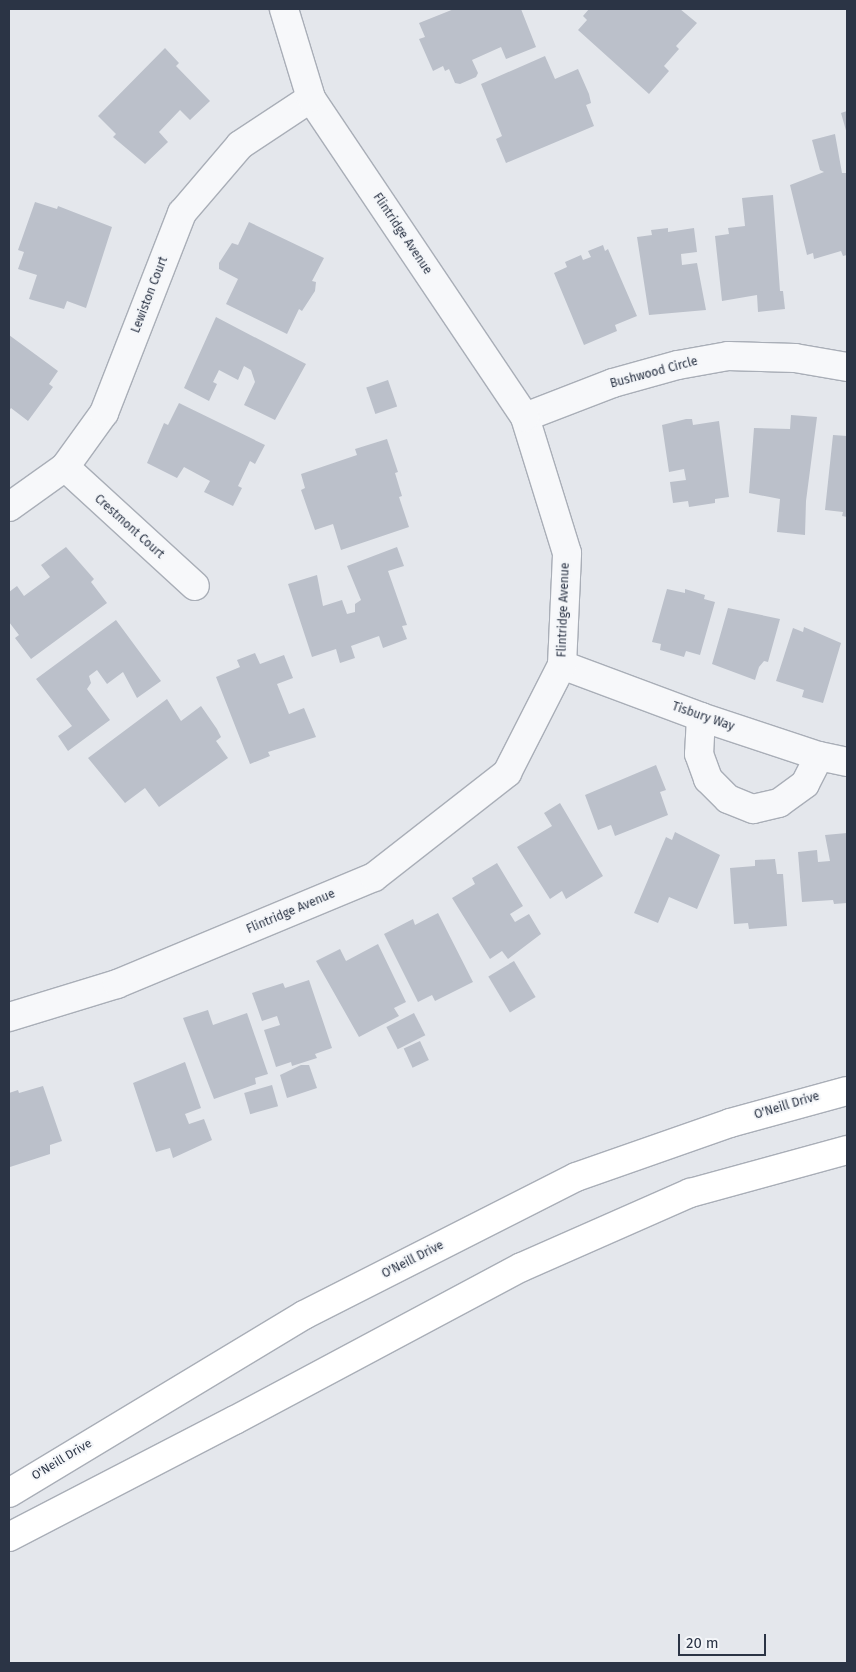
<!DOCTYPE html>
<style>
body{margin:0}
#map{position:relative;width:856px;height:1672px;overflow:hidden;background:#e4e7ec;font-family:"Fira Sans",sans-serif}
div>[style]{position:absolute}
[style*='--x']{left:calc(var(--x)*1px);top:calc(var(--y)*1px);width:calc(var(--w)*1px);rotate:calc(var(--a)*1deg)}
.building>*{inset:0;background:#bbc0ca;transform-origin:0 0}
.roads{filter:drop-shadow(1px 0 #a9aeb7) drop-shadow(-1px 0 #a9aeb7) drop-shadow(0 1px #a9aeb7) drop-shadow(0 -1px #a9aeb7)}
.minor>*{height:28px;margin:-14px;padding:0 14px;transform-origin:14px;border-radius:14px;background:#f7f8fa}
.secondary>*{height:28px;margin:-14px;padding:0 14px;transform-origin:14px;border-radius:14px;background:#fff}
span{translate:-50% -50%;white-space:nowrap;text-align:center;line-height:1.15;-webkit-text-stroke:4px #f4f6f9;paint-order:stroke}
.street-label{font-size:12px;color:#2b3445}
.frame{position:absolute;inset:0;border:10px solid #2b3445;pointer-events:none}
.scale{position:absolute;left:678px;top:1634px;width:88px;height:22px;box-sizing:border-box;border:2px solid #2b3445;border-top:0;padding-left:6px;font-size:15px;line-height:18px;white-space:nowrap;color:#2b3445;-webkit-text-stroke:4px #f4f6f9;paint-order:stroke}
</style>
<div id="map">
<div class="building">
<i style="clip-path:polygon(454px 9px,521px 9px,536px 47px,506px 59px,501px 47px,472px 60px,478px 73px,476px 77px,460px 84px,455px 83px,449px 69px,445px 71px,443px 66px,433px 71px,419px 39px,425px 37px,419px 23px)"></i>
<i style="clip-path:polygon(589px 9px,680px 9px,697px 23px,676px 46px,679px 49px,664px 66px,669px 71px,649px 94px,578px 30px,587px 20px,583px 16px)"></i>
<i style="clip-path:polygon(165px 48px,179px 63px,176px 66px,210px 101px,190px 120px,180px 110px,159px 132px,168px 142px,145px 164px,113px 137px,116px 134px,98px 116px)"></i>
<i style="clip-path:polygon(545px 56px,555px 79px,578px 69px,589px 94px,591px 103px,586px 105px,594px 126px,506px 163px,496px 139px,502px 136px,481px 84px)"></i>
<i style="clip-path:polygon(847px 111px,847px 134px,841px 113px)"></i>
<i style="clip-path:polygon(835px 134px,842px 173px,846px 173px,847px 177px,847px 255px,843px 256px,841px 251px,814px 259px,813px 253px,807px 255px,790px 185px,824px 172px,820px 170px,812px 140px)"></i>
<i style="clip-path:polygon(773px 195px,780px 291px,783px 291px,785px 309px,758px 312px,757px 295px,722px 301px,715px 236px,729px 234px,728px 228px,745px 226px,742px 198px)"></i>
<i style="clip-path:polygon(35px 202px,57px 209px,58px 206px,112px 227px,86px 308px,67px 301px,64px 309px,29px 299px,37px 275px,18px 269px,24px 252px,18px 250px)"></i>
<i style="clip-path:polygon(249px 222px,324px 258px,312px 281px,316px 282px,315px 291px,302px 311px,299px 309px,287px 334px,226px 304px,238px 279px,219px 269px,219px 263px,232px 243px,238px 245px)"></i>
<i style="clip-path:polygon(668px 228px,668px 232px,694px 228px,697px 252px,681px 254px,682px 265px,697px 263px,706px 310px,649px 315px,637px 237px,652px 235px,651px 230px)"></i>
<i style="clip-path:polygon(603px 245px,605px 251px,608px 249px,637px 316px,615px 325px,617px 331px,584px 345px,554px 273px,567px 267px,565px 262px,581px 255px,583px 260px,591px 257px,588px 251px)"></i>
<i style="clip-path:polygon(216px 317px,306px 364px,275px 420px,244px 405px,255px 382px,251px 370px,244px 366px,238px 380px,219px 370px,213px 382px,217px 384px,209px 401px,184px 388px)"></i>
<i style="clip-path:polygon(9px 335px,58px 371px,49px 384px,53px 387px,28px 421px,11px 408px,9px 411px)"></i>
<i style="left:388px;top:380px;width:28px;height:23px;rotate:71deg"></i>
<i style="clip-path:polygon(179px 403px,265px 445px,255px 464px,250px 461px,238px 486px,242px 488px,233px 506px,204px 492px,210px 481px,184px 467px,177px 478px,147px 463px,164px 423px,168px 425px)"></i>
<i style="clip-path:polygon(791px 415px,817px 417px,806px 501px,805px 535px,777px 532px,780px 499px,749px 493px,754px 428px,790px 429px)"></i>
<i style="clip-path:polygon(686px 419px,692px 419px,693px 425px,719px 421px,729px 497px,715px 499px,715px 503px,689px 507px,688px 501px,673px 503px,670px 482px,686px 480px,684px 469px,669px 472px,662px 425px)"></i>
<i style="clip-path:polygon(833px 435px,847px 436px,847px 517px,842px 516px,843px 512px,825px 510px)"></i>
<i style="clip-path:polygon(387px 439px,398px 472px,395px 473px,402px 496px,399px 497px,409px 527px,341px 550px,333px 524px,315px 530px,301px 490px,305px 488px,301px 474px,357px 455px,355px 449px)"></i>
<i style="clip-path:polygon(66px 547px,94px 579px,91px 582px,107px 603px,31px 659px,15px 638px,19px 635px,9px 622px,9px 592px,17px 586px,24px 596px,50px 577px,41px 565px)"></i>
<i style="clip-path:polygon(397px 547px,404px 566px,388px 571px,407px 625px,402px 626px,407px 639px,383px 648px,379px 636px,351px 646px,355px 658px,340px 663px,336px 649px,312px 657px,288px 584px,317px 575px,323px 606px,342px 600px,347px 614px,355px 612px,355px 604px,361px 600px,347px 566px)"></i>
<i style="clip-path:polygon(667px 589px,685px 593px,685px 589px,705px 595px,704px 599px,715px 602px,700px 655px,686px 651px,684px 657px,660px 650px,661px 644px,652px 642px)"></i>
<i style="clip-path:polygon(728px 608px,780px 619px,768px 662px,764px 661px,759px 667px,755px 680px,712px 664px)"></i>
<i style="clip-path:polygon(116px 620px,161px 681px,137px 698px,123px 672px,107px 684px,97px 670px,89px 676px,91px 683px,87px 689px,110px 720px,68px 751px,58px 736px,72px 726px,36px 679px)"></i>
<i style="clip-path:polygon(804px 627px,841px 643px,823px 703px,802px 697px,804px 690px,776px 681px,793px 628px,803px 632px)"></i>
<i style="clip-path:polygon(255px 653px,260px 664px,284px 655px,293px 678px,277px 684px,289px 714px,304px 708px,316px 737px,268px 752px,270px 756px,250px 764px,216px 677px,240px 667px,237px 660px)"></i>
<i style="clip-path:polygon(167px 699px,181px 721px,201px 706px,217px 729px,221px 737px,216px 741px,228px 758px,159px 807px,145px 788px,125px 803px,88px 758px)"></i>
<i style="clip-path:polygon(656px 765px,666px 790px,660px 792px,668px 815px,615px 836px,611px 825px,598px 830px,585px 795px)"></i>
<i style="clip-path:polygon(560px 803px,603px 876px,566px 899px,562px 891px,550px 899px,517px 847px,552px 826px,544px 813px)"></i>
<i style="clip-path:polygon(675px 832px,720px 855px,697px 909px,669px 897px,658px 923px,634px 913px,666px 837px,672px 840px)"></i>
<i style="clip-path:polygon(847px 833px,847px 903px,834px 904px,833px 900px,802px 902px,798px 852px,817px 850px,818px 862px,830px 861px,825px 835px)"></i>
<i style="clip-path:polygon(775px 859px,777px 874px,783px 874px,787px 926px,749px 929px,748px 923px,734px 924px,730px 868px,755px 866px,755px 860px)"></i>
<i style="clip-path:polygon(497px 863px,523px 906px,510px 914px,515px 922px,529px 914px,541px 934px,508px 959px,502px 951px,490px 959px,452px 898px,475px 884px,472px 878px)"></i>
<i style="clip-path:polygon(438px 913px,473px 982px,435px 1001px,432px 995px,418px 1002px,384px 934px,413px 919px,415px 925px)"></i>
<i style="clip-path:polygon(378px 944px,406px 1002px,394px 1008px,399px 1016px,359px 1037px,316px 961px,340px 949px,346px 961px)"></i>
<i style="left:514px;top:961px;width:42px;height:30px;rotate:59deg"></i>
<i style="clip-path:polygon(309px 980px,332px 1048px,315px 1054px,317px 1058px,292px 1066px,291px 1062px,276px 1067px,264px 1030px,280px 1025px,277px 1016px,262px 1021px,252px 993px,283px 983px,285px 988px)"></i>
<i style="clip-path:polygon(208px 1010px,213px 1025px,247px 1013px,268px 1074px,255px 1078px,256px 1084px,214px 1099px,183px 1018px)"></i>
<i style="left:414px;top:1013px;width:25px;height:31px;rotate:63deg"></i>
<i style="left:420px;top:1041px;width:21px;height:18px;rotate:65deg"></i>
<i style="clip-path:polygon(185px 1062px,201px 1108px,185px 1114px,189px 1124px,204px 1119px,212px 1140px,173px 1158px,170px 1148px,156px 1152px,133px 1083px)"></i>
<i style="clip-path:polygon(301px 1065px,309px 1065px,317px 1088px,287px 1098px,280px 1075px)"></i>
<i style="left:272px;top:1085px;width:22px;height:29px;rotate:74deg"></i>
<i style="clip-path:polygon(43px 1086px,62px 1141px,50px 1145px,50px 1154px,10px 1167px,9px 1093px,18px 1090px,19px 1093px)"></i>
</div>
<div class="roads">
<div class="minor">
<i style="--x:525;--y:417;--w:94;--a:-21.1"></i>
<i style="--x:613;--y:383;--w:67;--a:-15.5"></i>
<i style="--x:678;--y:365;--w:51;--a:-10.2"></i>
<i style="--x:728;--y:356;--w:67;--a:1.7"></i>
<i style="--x:795;--y:358;--w:53;--a:9.8"></i>
<i style="--x:65;--y:467;--w:176;--a:42.5"></i>
<i style="--x:9;--y:507;--w:69;--a:-35.5"></i>
<i style="--x:65;--y:467;--w:67;--a:-54.2"></i>
<i style="--x:104;--y:413;--w:215;--a:-68.7"></i>
<i style="--x:182;--y:213;--w:89;--a:-49.5"></i>
<i style="--x:240;--y:145;--w:85;--a:-33.5"></i>
<i style="--x:562;--y:665;--w:148;--a:20.5"></i>
<i style="--x:701;--y:717;--w:124;--a:18.3"></i>
<i style="--x:819;--y:756;--w:29;--a:12"></i>
<i style="--x:701;--y:717;--w:37;--a:93"></i>
<i style="--x:699;--y:754;--w:27;--a:70"></i>
<i style="--x:708;--y:779;--w:28;--a:45"></i>
<i style="--x:728;--y:799;--w:27;--a:22"></i>
<i style="--x:753;--y:809;--w:27;--a:-13"></i>
<i style="--x:779;--y:803;--w:32;--a:-36"></i>
<i style="--x:805;--y:784;--w:31;--a:-63"></i>
<i style="--x:9;--y:1017;--w:113;--a:-17"></i>
<i style="--x:117;--y:984;--w:278;--a:-22.6"></i>
<i style="--x:374;--y:877;--w:169;--a:-38"></i>
<i style="--x:507;--y:773;--w:121;--a:-63"></i>
<i style="--x:562;--y:665;--w:112;--a:-87.4"></i>
<i style="--x:567;--y:553;--w:142;--a:-107.2"></i>
<i style="--x:525;--y:417;--w:384;--a:-123.9"></i>
<i style="--x:311;--y:98;--w:93;--a:-106.9"></i>
</div>
<div class="secondary">
<i style="--x:9;--y:1493;--w:345;--a:-31.1"></i>
<i style="--x:304;--y:1315;--w:305;--a:-26.9"></i>
<i style="--x:576;--y:1177;--w:163;--a:-19.3"></i>
<i style="--x:730;--y:1123;--w:121;--a:-15.3"></i>
<i style="--x:9;--y:1537;--w:254;--a:-27.4"></i>
<i style="--x:235;--y:1420;--w:325;--a:-28.1"></i>
<i style="--x:522;--y:1267;--w:184;--a:-23.8"></i>
<i style="--x:690;--y:1193;--w:163;--a:-15.3"></i>
</div>
</div>
<div class="street-label">
<span style="left:402px;top:234px;rotate:56deg">Flintridge Avenue</span>
<span style="left:150px;top:295px;rotate:-69deg">Lewiston Court</span>
<span style="left:654px;top:373px;rotate:-15deg">Bushwood Circle</span>
<span style="left:129px;top:527px;rotate:42deg">Crestmont Court</span>
<span style="left:564px;top:610px;rotate:-88deg">Flintridge Avenue</span>
<span style="left:703px;top:717px;rotate:19deg">Tisbury Way</span>
<span style="left:291px;top:912px;rotate:-23deg">Flintridge Avenue</span>
<span style="left:787px;top:1106px;rotate:-17deg">O'Neill Drive</span>
<span style="left:413px;top:1260px;rotate:-27deg">O'Neill Drive</span>
<span style="left:62px;top:1460px;rotate:-31deg">O'Neill Drive</span>
</div>
<div class="frame"></div>
<div class="scale">20 m</div>
</div>
